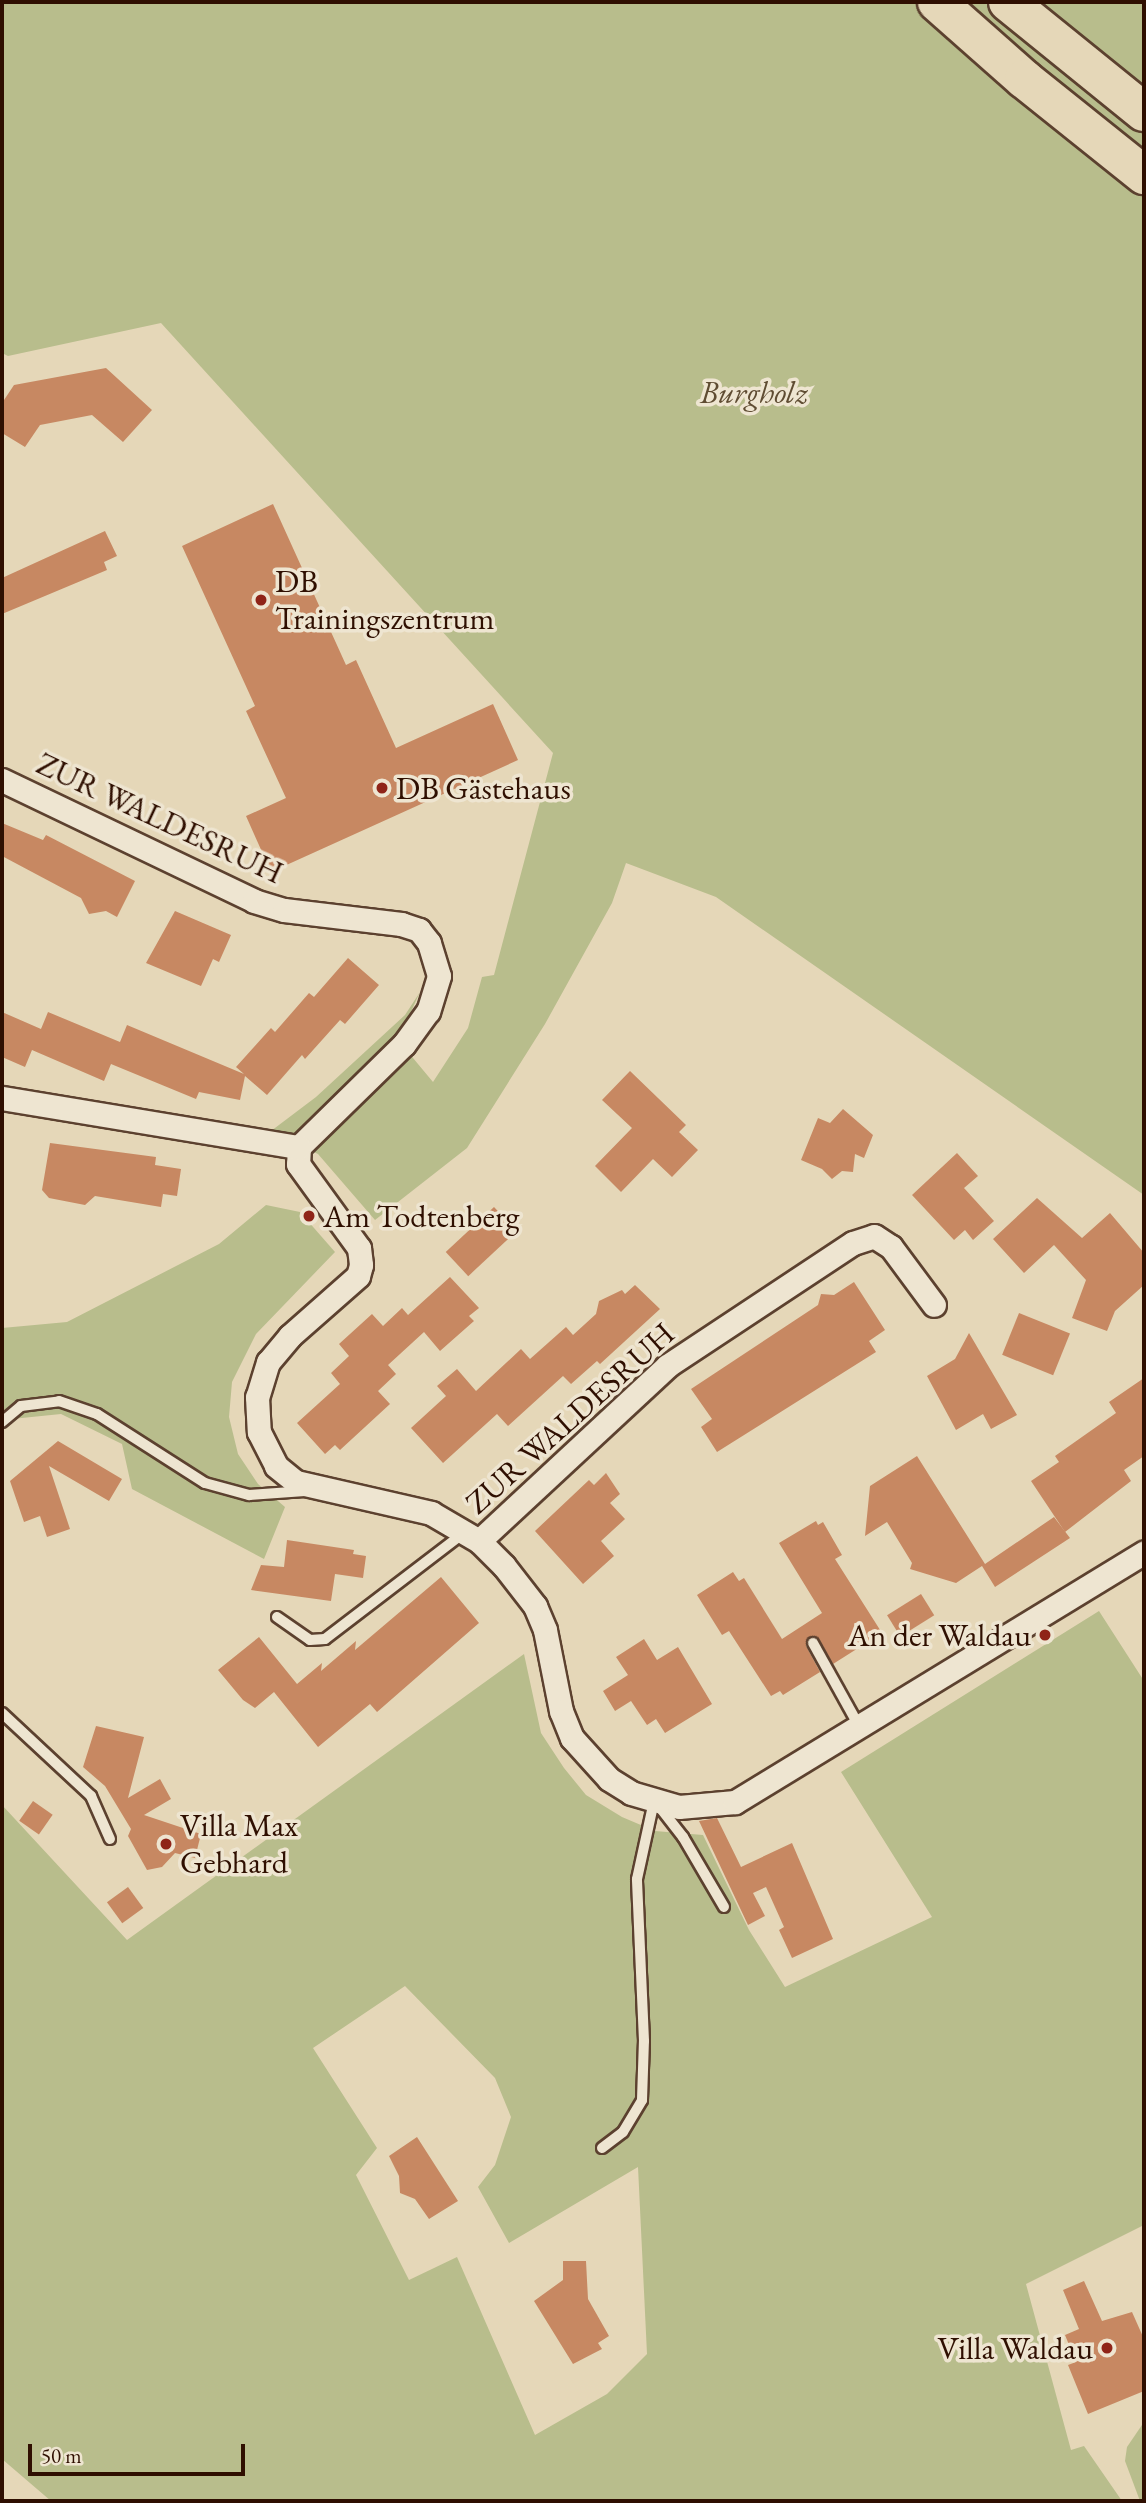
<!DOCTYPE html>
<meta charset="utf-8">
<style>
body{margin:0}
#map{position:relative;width:1146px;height:2503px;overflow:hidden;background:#e5d7b8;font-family:"EB Garamond",serif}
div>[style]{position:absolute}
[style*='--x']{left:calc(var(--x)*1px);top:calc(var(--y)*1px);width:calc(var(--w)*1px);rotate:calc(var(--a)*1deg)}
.green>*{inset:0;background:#b8bd8c}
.building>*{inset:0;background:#c78862;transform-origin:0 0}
.roads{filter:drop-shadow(2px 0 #5c412f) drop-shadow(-2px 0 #5c412f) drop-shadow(0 2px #5c412f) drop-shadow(0 -2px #5c412f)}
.lane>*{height:10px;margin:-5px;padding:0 5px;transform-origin:5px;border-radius:5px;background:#eee5d1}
.street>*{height:23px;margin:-11.5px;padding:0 11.5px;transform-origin:11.5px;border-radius:11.5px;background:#eee5d1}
.highway>*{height:38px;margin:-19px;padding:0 19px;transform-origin:19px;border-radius:19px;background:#e5d7b8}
.dots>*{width:19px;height:19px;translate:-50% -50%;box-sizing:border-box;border:4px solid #eee5d1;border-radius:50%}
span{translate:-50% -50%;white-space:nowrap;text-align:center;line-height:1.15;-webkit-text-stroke:7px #eee5d1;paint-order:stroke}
.park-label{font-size:32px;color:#5f4c32;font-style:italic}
.poi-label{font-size:32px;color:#2f0f01}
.left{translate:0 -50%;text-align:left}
.right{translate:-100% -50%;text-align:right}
.street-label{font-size:32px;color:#2f0f01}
.frame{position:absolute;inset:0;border:4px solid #2f0f01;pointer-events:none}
.scale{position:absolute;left:28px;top:2444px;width:217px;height:32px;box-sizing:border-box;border:4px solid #2f0f01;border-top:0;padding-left:9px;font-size:21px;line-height:24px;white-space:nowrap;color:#2f0f01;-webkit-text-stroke:5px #eee5d1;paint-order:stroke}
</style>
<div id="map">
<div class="green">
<i style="clip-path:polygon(2px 2px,1144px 2px,1144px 1195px,716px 897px,626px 863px,612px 903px,545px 1024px,467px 1148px,375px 1220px,318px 1154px,271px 1131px,316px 1097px,405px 1015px,420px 992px,398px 1040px,433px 1082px,468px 1028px,482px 977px,494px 975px,553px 753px,161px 323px,8px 356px,2px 353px)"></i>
<i style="clip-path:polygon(266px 1205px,300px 1212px,335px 1252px,256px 1334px,232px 1382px,229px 1417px,238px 1454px,258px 1484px,285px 1507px,264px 1559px,132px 1489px,122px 1444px,61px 1414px,2px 1420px,2px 1328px,67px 1322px,219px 1244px)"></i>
<i style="clip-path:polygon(evenodd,1099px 1611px,1144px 1681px,1144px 2225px,1026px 2284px,1071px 2450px,1084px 2446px,1122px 2501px,51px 2501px,2px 2459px,2px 1805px,127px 1940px,524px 1654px,541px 1733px,564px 1768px,586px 1795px,622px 1817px,655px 1831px,703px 1835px,749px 1930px,785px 1987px,932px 1917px,841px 1772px,1099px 1611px,405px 1986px,495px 2078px,511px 2117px,495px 2165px,478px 2187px,509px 2243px,638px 2167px,647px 2354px,607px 2394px,535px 2435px,457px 2257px,409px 2280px,356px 2175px,377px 2148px,313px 2048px,405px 1986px)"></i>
<i style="clip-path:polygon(1144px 2422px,1144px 2501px,1140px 2501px,1125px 2461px,1127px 2447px)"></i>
</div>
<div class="building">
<i style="clip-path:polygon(106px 368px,152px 410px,123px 442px,92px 415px,40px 425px,25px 447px,2px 433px,2px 403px,14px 385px)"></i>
<i style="clip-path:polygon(273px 504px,346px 665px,356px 660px,396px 748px,493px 704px,518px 760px,271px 872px,246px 816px,286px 798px,246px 711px,255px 706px,182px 546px)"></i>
<i style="clip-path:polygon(105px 531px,117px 556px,104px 562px,107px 570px,2px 614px,2px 578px)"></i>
<i style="clip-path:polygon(2px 823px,43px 840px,46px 835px,135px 881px,117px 917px,106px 911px,89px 914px,81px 898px,2px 856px)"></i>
<i style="clip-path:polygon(175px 911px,231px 935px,219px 962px,213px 959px,201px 986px,146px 963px)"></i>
<i style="clip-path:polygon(348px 958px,379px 985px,345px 1024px,340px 1020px,305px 1059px,302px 1055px,267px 1095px,245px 1076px,240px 1100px,199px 1092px,196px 1099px,111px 1064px,104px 1081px,32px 1050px,25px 1067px,2px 1057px,2px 1012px,41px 1029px,48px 1012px,120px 1042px,127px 1025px,244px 1074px,236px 1067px,271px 1028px,275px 1032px,309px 993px,314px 997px)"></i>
<i style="clip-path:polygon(630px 1071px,686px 1125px,679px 1132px,698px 1150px,672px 1177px,653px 1159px,621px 1192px,595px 1166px,632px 1128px,602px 1100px)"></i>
<i style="clip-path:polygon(843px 1109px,873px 1135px,864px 1158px,855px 1154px,853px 1172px,842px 1171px,832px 1179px,822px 1169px,801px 1160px,818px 1118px,830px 1123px)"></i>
<i style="clip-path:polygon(50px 1143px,156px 1157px,155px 1165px,181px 1169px,177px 1196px,163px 1194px,161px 1207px,95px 1196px,85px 1205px,49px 1198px,42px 1190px)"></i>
<i style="clip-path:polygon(957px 1153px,978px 1176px,964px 1188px,994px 1221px,973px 1240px,965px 1230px,954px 1240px,912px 1195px)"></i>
<i style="clip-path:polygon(1037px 1198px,1082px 1238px,1110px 1213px,1144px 1253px,1144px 1285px,1115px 1311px,1107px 1331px,1072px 1318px,1086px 1280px,1054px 1245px,1024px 1273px,993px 1239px)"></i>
<i style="left:494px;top:1207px;width:33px;height:66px;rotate:47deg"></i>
<i style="clip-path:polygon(450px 1277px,479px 1308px,469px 1316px,474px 1321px,440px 1351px,424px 1332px,388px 1365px,396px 1374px,378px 1391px,390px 1404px,340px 1450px,335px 1445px,325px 1454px,297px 1423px,340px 1384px,331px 1373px,349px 1356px,339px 1344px,372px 1314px,383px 1326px,402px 1308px,408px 1315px)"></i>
<i style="clip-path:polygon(854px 1282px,885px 1330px,869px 1341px,876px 1352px,717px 1452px,701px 1427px,712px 1419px,691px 1389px,818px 1305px,821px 1294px,834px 1295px)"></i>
<i style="clip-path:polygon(635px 1285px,660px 1309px,600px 1364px,597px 1361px,571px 1384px,563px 1376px,508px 1426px,497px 1414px,443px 1463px,411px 1428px,446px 1396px,437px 1386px,457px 1369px,476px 1391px,521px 1349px,530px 1359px,566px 1327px,573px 1335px,596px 1314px,599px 1301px,622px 1290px,625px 1294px)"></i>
<i style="left:1019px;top:1313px;width:55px;height:45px;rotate:22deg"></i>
<i style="clip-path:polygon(969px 1333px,1017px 1415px,991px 1429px,983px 1414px,956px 1430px,927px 1376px,955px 1359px)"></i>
<i style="clip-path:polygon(1144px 1378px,1144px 1456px,1124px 1470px,1131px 1481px,1065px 1532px,1031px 1481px,1059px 1462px,1055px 1456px,1116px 1413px,1109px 1402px)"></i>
<i style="clip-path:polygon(58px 1441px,122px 1479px,109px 1501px,49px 1466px,70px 1529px,47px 1537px,40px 1516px,24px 1522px,10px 1481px)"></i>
<i style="clip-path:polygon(917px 1456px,985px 1564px,1054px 1517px,1070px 1538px,995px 1587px,982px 1566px,956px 1583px,910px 1569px,912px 1563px,887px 1522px,865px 1536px,870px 1486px)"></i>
<i style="clip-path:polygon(606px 1473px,620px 1494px,610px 1503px,625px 1519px,601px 1541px,614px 1556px,583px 1584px,535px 1531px,589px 1480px,594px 1485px)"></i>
<i style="clip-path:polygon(816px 1521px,818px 1525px,823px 1522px,842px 1555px,835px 1559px,882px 1633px,833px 1664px,819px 1639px,809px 1637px,806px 1646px,820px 1672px,783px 1695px,780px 1691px,771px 1696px,729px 1631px,722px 1635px,697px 1595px,733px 1572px,739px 1581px,744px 1578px,782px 1639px,822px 1613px,779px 1543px)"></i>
<i style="clip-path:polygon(287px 1540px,354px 1550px,353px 1554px,366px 1556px,363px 1578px,335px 1574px,331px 1601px,251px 1590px,261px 1565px,284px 1567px)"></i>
<i style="clip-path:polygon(441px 1577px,479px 1623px,377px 1712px,370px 1704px,318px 1747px,274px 1692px,255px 1708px,243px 1700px,218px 1670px,259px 1637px,297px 1684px,322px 1663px,321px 1671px,356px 1641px,355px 1650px)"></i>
<i style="left:921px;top:1594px;width:25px;height:40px;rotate:58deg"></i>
<i style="clip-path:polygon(644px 1639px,657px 1660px,678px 1647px,712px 1704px,665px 1733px,656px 1719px,647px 1725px,631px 1701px,615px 1711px,603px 1691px,628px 1675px,616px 1657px)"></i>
<i style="clip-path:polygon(96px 1726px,144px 1737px,128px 1798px,160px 1779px,171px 1799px,144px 1815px,201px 1834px,195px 1858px,175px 1853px,162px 1867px,147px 1870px,128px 1836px,131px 1829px,105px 1786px,83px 1767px)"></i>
<i style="left:33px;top:1801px;width:24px;height:24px;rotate:35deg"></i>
<i style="clip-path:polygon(717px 1818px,741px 1867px,792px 1843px,833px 1939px,792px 1958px,779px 1930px,784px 1927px,766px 1887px,753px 1893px,765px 1916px,748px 1925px,699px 1821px)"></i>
<i style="left:128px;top:1887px;width:26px;height:26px;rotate:54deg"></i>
<i style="clip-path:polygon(417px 2137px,458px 2201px,429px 2219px,415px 2199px,400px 2193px,399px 2176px,389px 2156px)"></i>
<i style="clip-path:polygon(563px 2261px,586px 2261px,588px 2299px,609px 2336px,598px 2343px,602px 2349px,573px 2364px,534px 2301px,563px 2280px)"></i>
<i style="clip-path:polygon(1084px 2281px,1102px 2321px,1132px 2312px,1144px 2339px,1144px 2391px,1088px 2414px,1068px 2365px,1076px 2362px,1065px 2335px,1079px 2329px,1063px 2290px)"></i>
</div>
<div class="roads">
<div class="lane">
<i style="--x:2;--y:1422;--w:25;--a:-40"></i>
<i style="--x:21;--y:1406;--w:38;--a:-7"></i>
<i style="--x:59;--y:1401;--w:40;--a:18.9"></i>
<i style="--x:97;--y:1414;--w:128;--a:32.6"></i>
<i style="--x:205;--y:1483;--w:46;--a:15.3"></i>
<i style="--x:249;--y:1495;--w:56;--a:-4.1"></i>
<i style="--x:277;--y:1617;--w:40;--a:34.9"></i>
<i style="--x:310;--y:1640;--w:15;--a:-4"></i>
<i style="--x:325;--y:1639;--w:176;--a:-37.4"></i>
<i style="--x:813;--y:1643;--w:95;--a:61"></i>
<i style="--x:2;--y:1713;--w:122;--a:43"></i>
<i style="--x:91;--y:1796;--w:47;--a:66.2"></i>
<i style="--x:658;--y:1805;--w:41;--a:52"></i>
<i style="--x:683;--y:1837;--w:81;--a:59.6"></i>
<i style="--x:602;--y:2148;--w:26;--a:-37"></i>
<i style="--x:623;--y:2132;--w:37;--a:-59"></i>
<i style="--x:642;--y:2100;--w:59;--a:-88.1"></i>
<i style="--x:644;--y:2041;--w:162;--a:-92.5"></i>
<i style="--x:637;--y:1879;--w:80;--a:-77.7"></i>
</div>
<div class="street">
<i style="--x:2;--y:780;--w:280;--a:25.6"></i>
<i style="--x:254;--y:901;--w:31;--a:17"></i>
<i style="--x:284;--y:910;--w:118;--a:6.8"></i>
<i style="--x:401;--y:924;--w:19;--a:18"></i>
<i style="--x:419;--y:930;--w:16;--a:52"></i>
<i style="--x:429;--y:943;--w:34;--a:73"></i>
<i style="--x:439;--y:976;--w:37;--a:107"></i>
<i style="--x:428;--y:1011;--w:41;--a:126"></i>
<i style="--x:404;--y:1044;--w:147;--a:135.6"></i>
<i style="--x:299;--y:1147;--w:17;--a:93"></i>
<i style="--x:298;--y:1164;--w:104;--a:54"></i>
<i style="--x:359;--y:1248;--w:17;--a:83"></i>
<i style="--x:361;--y:1265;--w:11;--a:105"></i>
<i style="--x:358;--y:1276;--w:91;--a:138.6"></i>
<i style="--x:290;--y:1336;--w:34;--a:130"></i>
<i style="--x:268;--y:1362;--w:37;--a:107"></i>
<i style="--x:257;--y:1397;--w:35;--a:87"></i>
<i style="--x:259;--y:1432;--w:38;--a:63"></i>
<i style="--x:276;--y:1466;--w:26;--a:39"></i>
<i style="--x:296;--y:1482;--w:139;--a:12.9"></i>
<i style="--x:431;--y:1513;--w:56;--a:30.3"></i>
<i style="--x:479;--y:1541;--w:35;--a:45"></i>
<i style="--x:504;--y:1566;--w:51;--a:52.2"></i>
<i style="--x:535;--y:1606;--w:26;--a:67"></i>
<i style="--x:545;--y:1630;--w:83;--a:78.8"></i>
<i style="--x:561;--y:1711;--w:29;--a:68"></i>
<i style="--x:572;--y:1738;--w:55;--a:47.9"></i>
<i style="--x:609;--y:1779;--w:26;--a:32"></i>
<i style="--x:631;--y:1793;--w:50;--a:16.3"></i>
<i style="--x:679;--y:1807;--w:56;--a:-5.1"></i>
<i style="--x:735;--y:1802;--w:479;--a:-31.4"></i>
<i style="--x:2;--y:1098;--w:301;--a:9.4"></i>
<i style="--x:479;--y:1541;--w:257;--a:-42.9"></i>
<i style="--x:667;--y:1366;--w:223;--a:-33.5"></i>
<i style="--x:853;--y:1243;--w:22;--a:-18"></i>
<i style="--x:874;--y:1236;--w:20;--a:33"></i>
<i style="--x:891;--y:1247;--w:72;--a:53.4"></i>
</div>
<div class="highway">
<i style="--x:937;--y:2;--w:116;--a:41.5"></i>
<i style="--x:1024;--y:79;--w:154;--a:38.7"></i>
<i style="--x:1008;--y:2;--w:175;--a:39"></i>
</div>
</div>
<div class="dots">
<i style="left:261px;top:600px;background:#8f2418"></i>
<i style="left:382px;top:788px;background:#8f2418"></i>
<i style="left:309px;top:1216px;background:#8f2418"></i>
<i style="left:1045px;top:1635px;background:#8f2418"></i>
<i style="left:166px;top:1844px;background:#8f2418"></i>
<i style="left:1107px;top:2348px;background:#8f2418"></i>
</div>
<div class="park-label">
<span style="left:754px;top:392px">Burgholz</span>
</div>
<div class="poi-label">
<span class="left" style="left:275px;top:600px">DB<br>Trainingszentrum</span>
<span class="left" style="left:396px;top:788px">DB Gästehaus</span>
<span class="left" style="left:323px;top:1216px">Am Todtenberg</span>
<span class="right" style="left:1031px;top:1635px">An der Waldau</span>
<span class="left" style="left:180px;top:1844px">Villa Max<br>Gebhard</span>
<span class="right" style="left:1093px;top:2348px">Villa Waldau</span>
</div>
<div class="street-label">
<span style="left:160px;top:818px;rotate:25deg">ZUR WALDESRUH</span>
<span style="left:570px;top:1418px;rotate:-42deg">ZUR WALDESRUH</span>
</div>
<div class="frame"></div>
<div class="scale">50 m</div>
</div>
